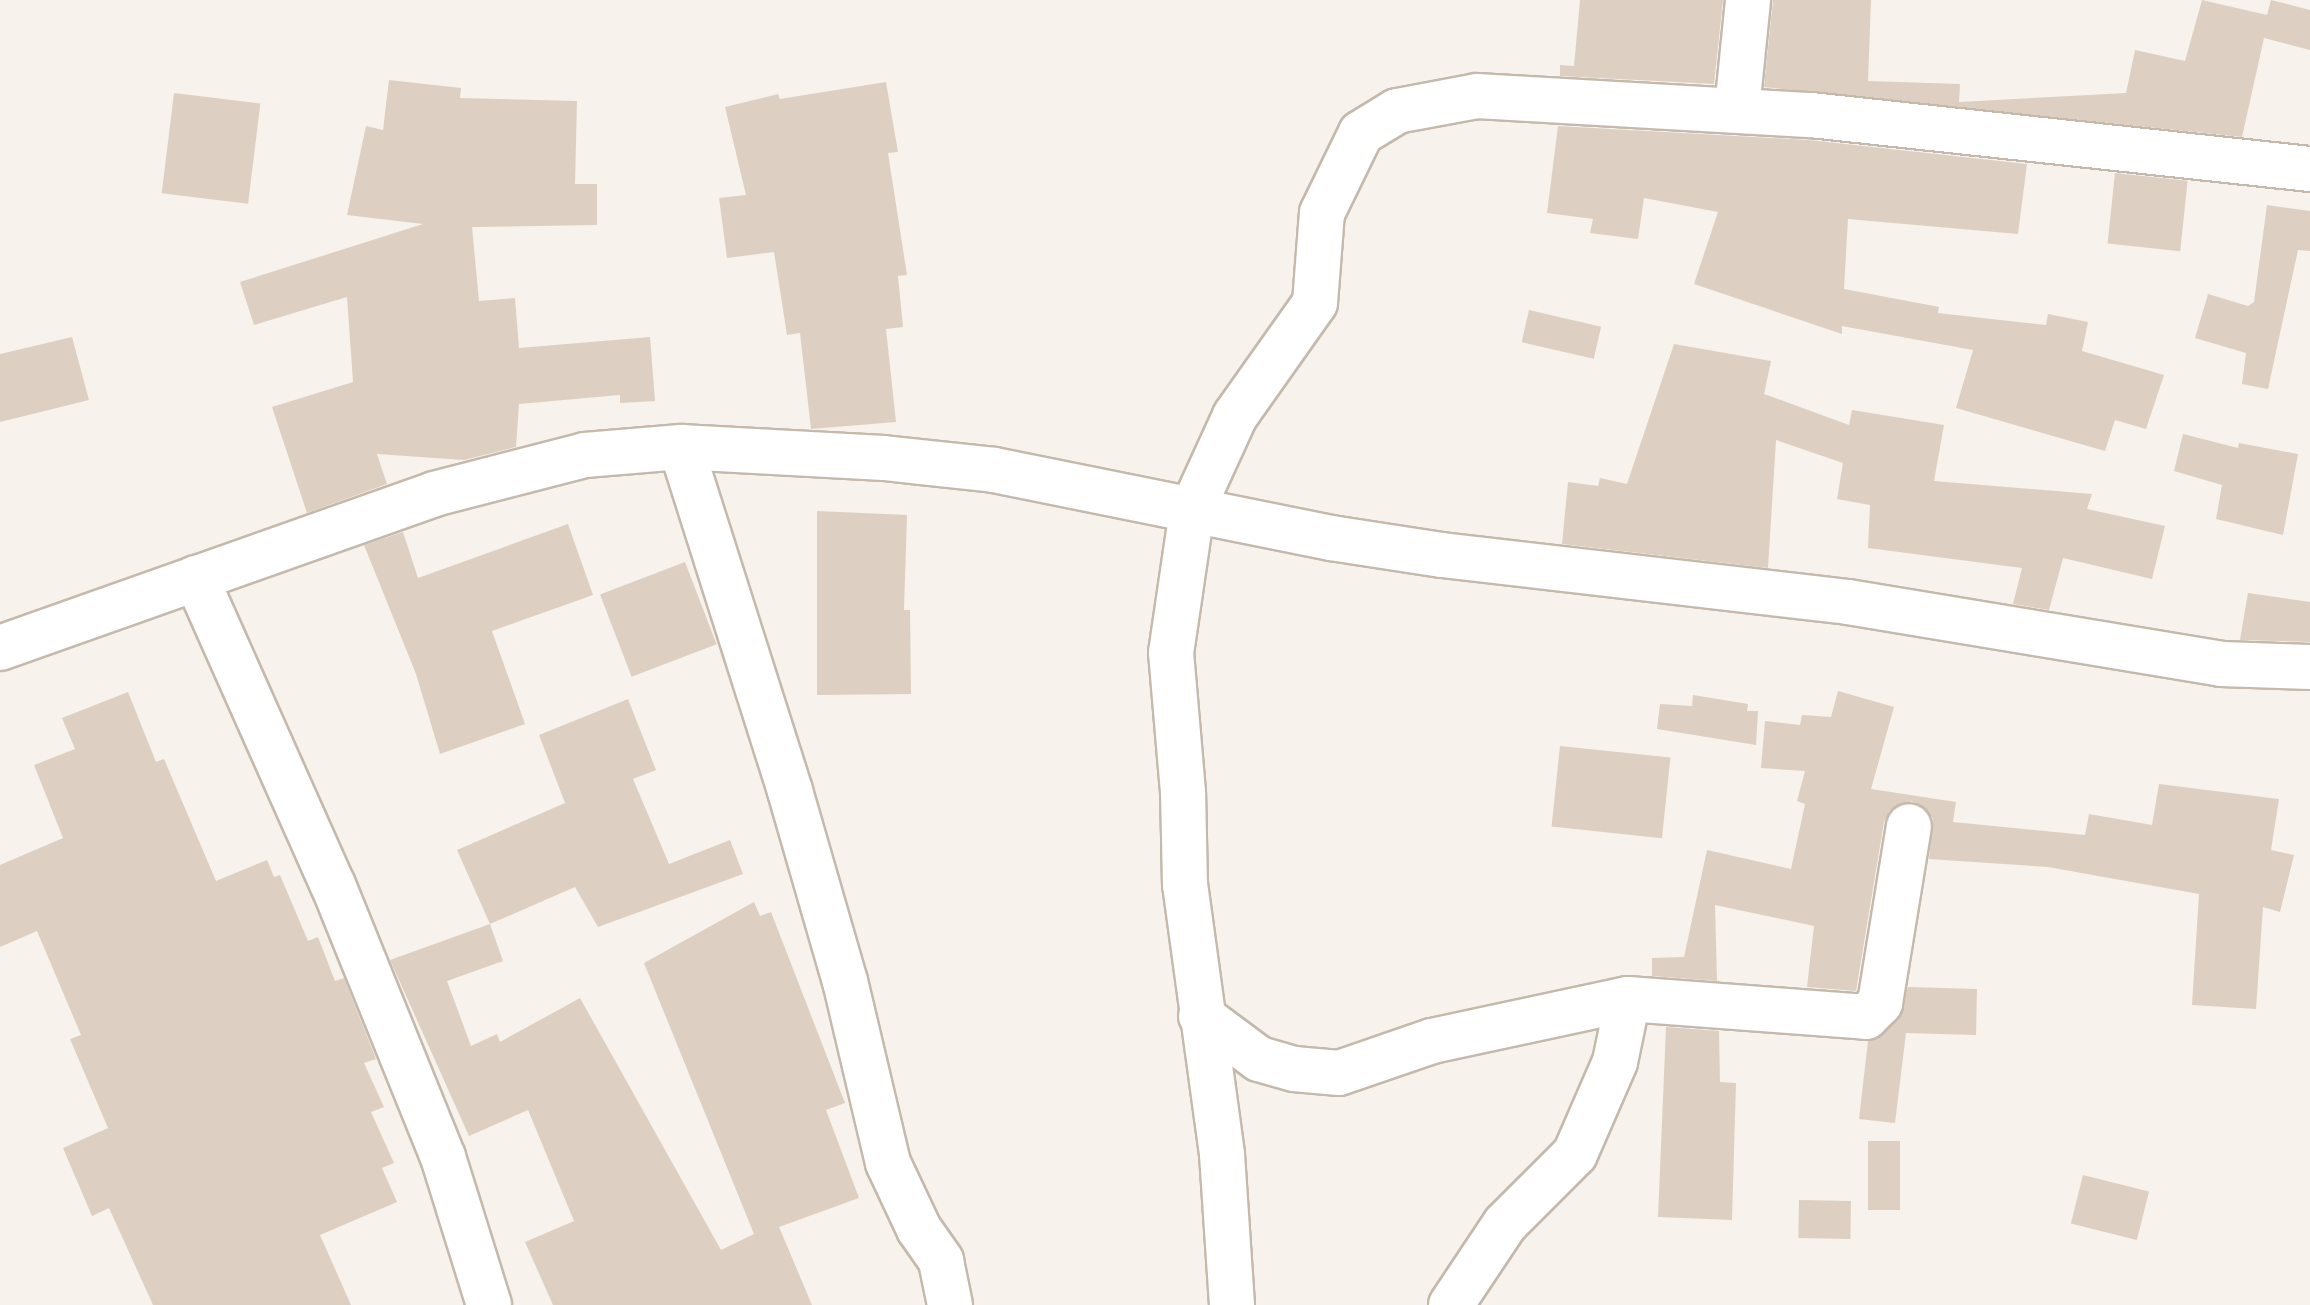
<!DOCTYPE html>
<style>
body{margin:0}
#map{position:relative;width:2310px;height:1305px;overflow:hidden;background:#f7f2eb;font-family:"Archivo Narrow",sans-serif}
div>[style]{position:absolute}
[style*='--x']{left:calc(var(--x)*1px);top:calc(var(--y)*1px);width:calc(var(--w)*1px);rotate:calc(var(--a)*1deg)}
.building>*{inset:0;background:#ddd0c2;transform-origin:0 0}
.roads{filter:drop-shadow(2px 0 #c4b9ac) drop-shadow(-2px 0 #c4b9ac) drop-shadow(0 2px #c4b9ac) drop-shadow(0 -2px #c4b9ac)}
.minor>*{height:44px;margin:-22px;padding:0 22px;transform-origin:22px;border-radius:22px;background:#fff}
span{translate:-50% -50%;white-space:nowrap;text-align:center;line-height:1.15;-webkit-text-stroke:6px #fff;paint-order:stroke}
</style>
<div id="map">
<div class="building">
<i style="clip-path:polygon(1580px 0,1723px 0,1714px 84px,1560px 76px,1560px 65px,1574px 66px)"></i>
<i style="clip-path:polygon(1773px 0,1871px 0,1868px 81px,1960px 84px,1959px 102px,2126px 93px,2135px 50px,2185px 61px,2202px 0,2267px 15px,2271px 0,2310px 10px,2310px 50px,2264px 38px,2242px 137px,1764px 87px)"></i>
<i style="clip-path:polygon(389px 80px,461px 88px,460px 98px,577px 101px,575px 184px,597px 184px,597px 225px,472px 227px,479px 301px,515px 298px,519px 348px,650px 337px,655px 401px,620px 403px,620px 395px,519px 404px,516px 447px,464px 460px,377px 454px,387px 484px,307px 513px,272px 407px,353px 382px,347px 297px,254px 325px,240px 282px,423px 224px,347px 215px,366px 126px,383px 130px)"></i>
<i style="clip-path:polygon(886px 82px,898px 152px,888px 153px,907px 275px,898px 276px,903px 327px,886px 329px,896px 422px,811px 429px,800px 333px,787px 335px,774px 252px,727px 258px,719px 198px,746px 195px,725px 107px,778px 94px,780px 99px)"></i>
<i style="left:174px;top:93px;width:87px;height:101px;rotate:7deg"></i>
<i style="clip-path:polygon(1558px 126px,1809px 140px,2027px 164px,2018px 234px,1848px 219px,1844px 289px,1939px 307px,1938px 313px,2046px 325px,2048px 314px,2088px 322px,2082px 351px,2164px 375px,2146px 429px,2115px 420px,2105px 451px,1956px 408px,1973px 350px,1842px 326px,1842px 334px,1694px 284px,1718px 212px,1644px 198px,1638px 239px,1590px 233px,1593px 219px,1547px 213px)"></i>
<i style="left:2115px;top:173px;width:73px;height:71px;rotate:6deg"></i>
<i style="clip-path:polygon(2267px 205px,2310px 211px,2310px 251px,2298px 250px,2268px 389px,2242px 384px,2246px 353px,2195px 338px,2208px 294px,2248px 306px,2254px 302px)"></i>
<i style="left:1529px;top:310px;width:74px;height:33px;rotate:13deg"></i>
<i style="clip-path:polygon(72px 337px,89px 400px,0 422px,0 354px)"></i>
<i style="clip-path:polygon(1674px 344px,1771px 361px,1764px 394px,1849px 425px,1852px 410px,1944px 425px,1934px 481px,2092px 494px,2087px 509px,2165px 526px,2152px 579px,2063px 558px,2049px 610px,2013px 604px,2022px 568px,1868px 548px,1870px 505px,1837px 499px,1843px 463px,1776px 440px,1768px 568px,1562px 544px,1568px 482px,1598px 486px,1600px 478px,1627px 484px)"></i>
<i style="clip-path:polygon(2183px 434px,2238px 448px,2239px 443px,2298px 454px,2283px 535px,2216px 519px,2222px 485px,2174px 471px)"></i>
<i style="clip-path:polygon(817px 511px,907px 515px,904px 610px,910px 610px,911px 694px,817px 695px)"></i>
<i style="clip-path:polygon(568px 524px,593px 595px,492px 631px,525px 724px,440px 754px,416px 674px,364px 545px,403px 532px,418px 578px)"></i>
<i style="left:685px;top:562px;width:88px;height:91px;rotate:69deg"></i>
<i style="clip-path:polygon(2248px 593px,2310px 602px,2310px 642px,2240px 640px)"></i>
<i style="clip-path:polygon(1838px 691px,1894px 707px,1871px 789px,1956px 802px,1953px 822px,2085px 835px,2089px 814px,2152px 825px,2159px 784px,2279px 799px,2271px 850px,2294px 855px,2280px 912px,2263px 907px,2256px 1009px,2192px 1005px,2199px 894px,2048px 867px,1929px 859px,1933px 818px,1912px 801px,1890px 810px,1884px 822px,1856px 991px,1807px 987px,1814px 926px,1715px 905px,1717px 981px,1652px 976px,1652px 958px,1684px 957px,1707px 850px,1791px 869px,1805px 804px,1797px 801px,1805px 771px,1761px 768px,1765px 721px,1800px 725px,1802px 715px,1831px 717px)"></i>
<i style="clip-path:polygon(128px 692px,156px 762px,164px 759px,216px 881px,267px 860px,274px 877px,280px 875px,308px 941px,318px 937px,335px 981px,344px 978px,376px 1059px,364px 1063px,384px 1107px,371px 1112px,394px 1163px,382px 1168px,397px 1202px,320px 1235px,351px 1305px,153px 1305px,109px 1208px,92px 1216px,63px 1148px,108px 1128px,70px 1039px,81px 1035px,37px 931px,0 947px,0 865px,63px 838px,34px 765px,75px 749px,62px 718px)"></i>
<i style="clip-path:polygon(1693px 695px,1748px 704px,1747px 711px,1758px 711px,1756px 745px,1657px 729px,1660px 704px,1692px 706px)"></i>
<i style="clip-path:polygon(628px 699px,656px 770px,633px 779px,669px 864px,730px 840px,743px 874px,598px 927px,575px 887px,490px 924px,457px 850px,565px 803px,539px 735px)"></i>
<i style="left:1560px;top:746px;width:111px;height:81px;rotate:6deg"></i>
<i style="clip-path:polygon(754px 902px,760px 916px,771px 912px,845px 1103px,826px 1110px,859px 1198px,779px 1227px,812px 1305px,553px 1305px,525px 1242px,574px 1221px,528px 1110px,469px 1136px,390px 960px,490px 924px,503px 961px,447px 981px,471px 1046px,497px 1034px,500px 1042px,580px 998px,721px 1250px,754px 1234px,644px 963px)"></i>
<i style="clip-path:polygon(1908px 987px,1977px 989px,1976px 1035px,1906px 1033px,1895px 1123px,1859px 1119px,1868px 1041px,1898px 1021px)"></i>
<i style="clip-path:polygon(1666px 1027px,1719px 1031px,1720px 1082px,1736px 1083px,1732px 1220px,1658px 1217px)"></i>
<i style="left:1868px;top:1141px;width:32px;height:69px"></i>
<i style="left:2083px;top:1175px;width:68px;height:50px;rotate:14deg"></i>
<i style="left:1799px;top:1200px;width:52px;height:38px;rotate:1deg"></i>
</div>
<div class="roads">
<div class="minor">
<i style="--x:1737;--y:109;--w:110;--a:-84.2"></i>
<i style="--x:681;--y:447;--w:361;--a:72.4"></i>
<i style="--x:790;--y:791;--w:198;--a:73.9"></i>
<i style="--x:845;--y:981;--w:187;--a:76.7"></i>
<i style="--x:888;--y:1163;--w:73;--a:64.8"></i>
<i style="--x:919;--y:1229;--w:39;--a:55"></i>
<i style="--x:941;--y:1261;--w:45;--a:78.4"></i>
<i style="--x:196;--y:578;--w:336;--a:66"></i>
<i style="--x:333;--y:885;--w:293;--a:68"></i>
<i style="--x:443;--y:1157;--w:155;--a:72.7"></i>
<i style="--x:0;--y:648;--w:461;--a:-19.5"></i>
<i style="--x:434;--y:494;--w:156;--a:-14.5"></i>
<i style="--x:585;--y:455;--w:96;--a:-4.8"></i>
<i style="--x:681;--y:447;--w:203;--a:3.1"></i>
<i style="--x:884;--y:458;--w:111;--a:6.2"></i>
<i style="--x:994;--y:470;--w:344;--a:11.4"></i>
<i style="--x:1331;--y:538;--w:112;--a:8.7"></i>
<i style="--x:1442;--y:555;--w:409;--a:6.6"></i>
<i style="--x:1848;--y:602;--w:378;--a:9.4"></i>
<i style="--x:2221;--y:664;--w:89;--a:1.9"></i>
<i style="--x:1201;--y:1016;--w:72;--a:36.6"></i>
<i style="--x:1259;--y:1059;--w:36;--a:16"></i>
<i style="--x:1294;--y:1069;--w:45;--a:5.1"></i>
<i style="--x:1339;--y:1073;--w:98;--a:-19"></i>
<i style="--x:1432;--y:1041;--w:200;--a:-12.1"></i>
<i style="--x:1628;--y:999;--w:239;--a:4.3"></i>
<i style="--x:1866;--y:1017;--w:20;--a:-45"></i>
<i style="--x:1880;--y:1003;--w:179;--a:-80.7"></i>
<i style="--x:1232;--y:1305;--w:151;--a:-93.8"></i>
<i style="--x:1222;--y:1154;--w:272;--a:-97.8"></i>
<i style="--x:1185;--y:885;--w:93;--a:-91.2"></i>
<i style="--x:1183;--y:792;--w:140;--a:-94.9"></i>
<i style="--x:1171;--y:653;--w:145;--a:-81.6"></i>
<i style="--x:1192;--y:510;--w:103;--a:-65.4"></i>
<i style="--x:1235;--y:416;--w:138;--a:-54.7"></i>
<i style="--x:1315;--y:303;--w:90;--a:-85.6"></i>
<i style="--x:1322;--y:213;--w:89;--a:-64"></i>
<i style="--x:1361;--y:133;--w:42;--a:-31.4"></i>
<i style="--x:1397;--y:111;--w:81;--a:-10.6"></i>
<i style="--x:1477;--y:96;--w:335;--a:3.3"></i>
<i style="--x:1811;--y:115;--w:502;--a:6.18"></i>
<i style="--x:1451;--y:1305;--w:97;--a:-56.3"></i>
<i style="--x:1505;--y:1224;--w:99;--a:-45"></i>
<i style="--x:1575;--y:1154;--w:100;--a:-66.5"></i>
<i style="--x:1615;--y:1062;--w:64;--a:-78.3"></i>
</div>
</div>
</div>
